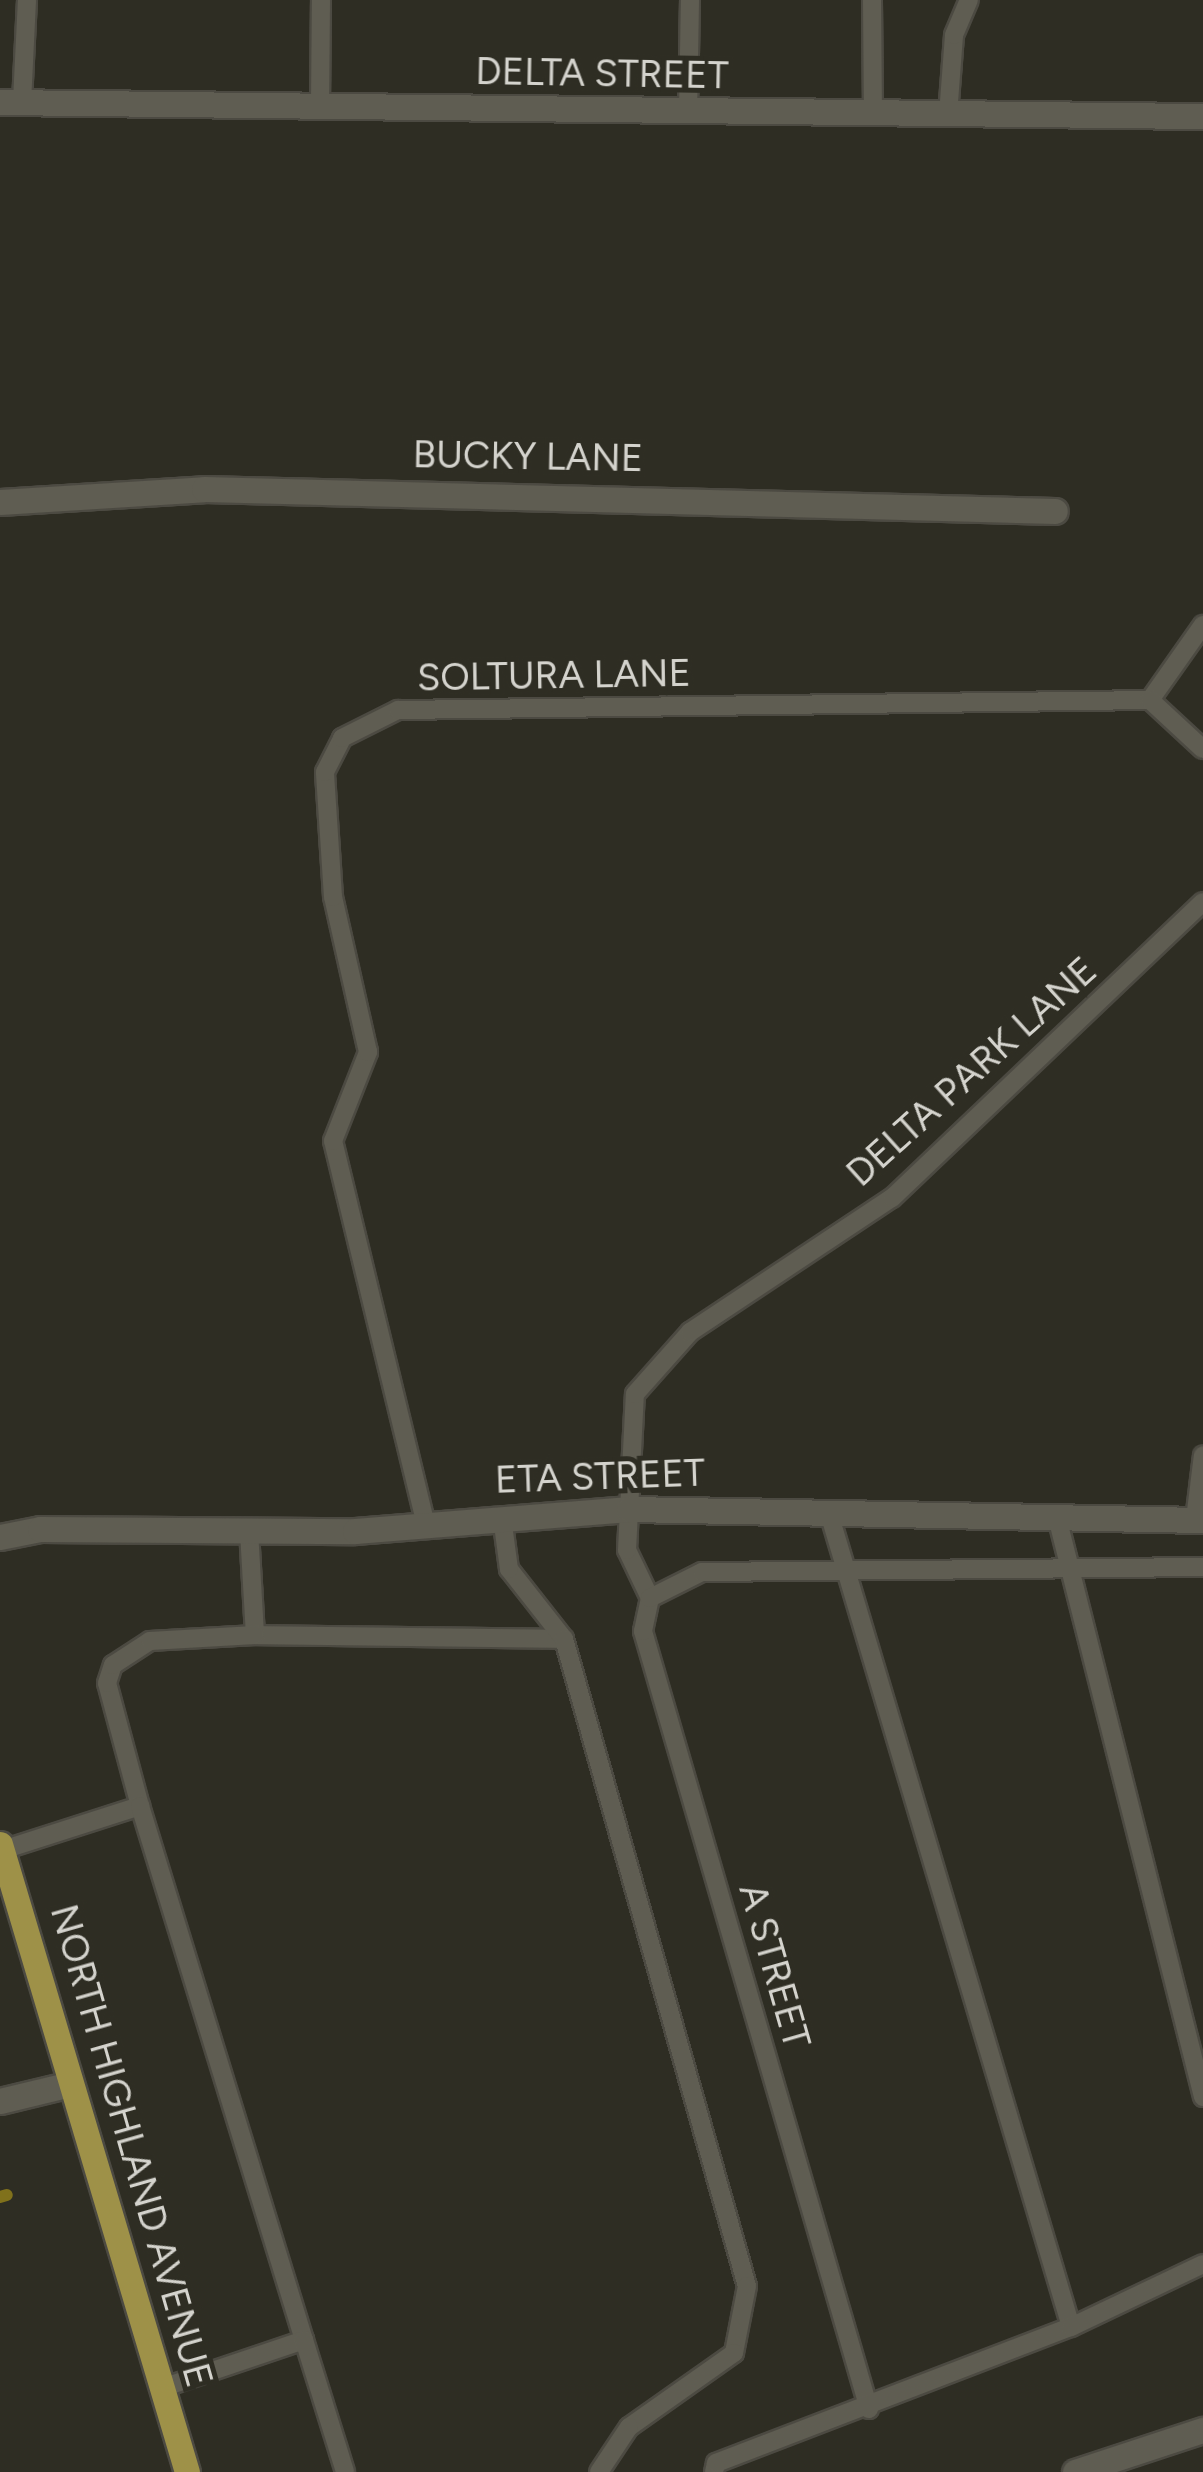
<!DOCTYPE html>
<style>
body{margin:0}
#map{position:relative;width:1203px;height:2472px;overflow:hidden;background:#2e2d23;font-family:Figtree,sans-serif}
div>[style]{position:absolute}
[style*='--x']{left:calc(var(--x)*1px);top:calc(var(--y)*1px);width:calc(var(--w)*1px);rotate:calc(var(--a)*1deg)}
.stream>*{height:12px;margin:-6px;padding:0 6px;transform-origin:6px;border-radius:6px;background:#80711b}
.roads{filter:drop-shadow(2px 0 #4c4a42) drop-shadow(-2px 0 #4c4a42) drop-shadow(0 2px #4c4a42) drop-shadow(0 -2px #4c4a42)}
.service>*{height:18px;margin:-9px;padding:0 9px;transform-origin:9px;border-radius:9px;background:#5f5d52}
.minor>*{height:25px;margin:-12.5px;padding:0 12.5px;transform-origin:12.5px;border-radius:12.5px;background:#5f5d52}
.secondary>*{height:25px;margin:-12.5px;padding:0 12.5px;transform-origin:12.5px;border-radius:12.5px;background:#5f5d52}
.primary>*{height:25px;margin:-12.5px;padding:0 12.5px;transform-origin:12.5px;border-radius:12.5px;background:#9e9148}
span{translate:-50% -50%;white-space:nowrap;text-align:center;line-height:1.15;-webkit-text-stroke:10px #2e2d23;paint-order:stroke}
.street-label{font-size:38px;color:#d4d3cd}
</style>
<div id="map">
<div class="stream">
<i style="--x:0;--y:2197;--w:7;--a:-16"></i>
</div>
<div class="roads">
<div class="service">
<i style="--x:872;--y:0;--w:115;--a:89.5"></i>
<i style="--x:22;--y:102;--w:102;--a:-87.2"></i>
<i style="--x:320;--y:109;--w:109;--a:-89.5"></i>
<i style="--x:688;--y:113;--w:113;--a:-89"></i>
<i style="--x:948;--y:115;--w:80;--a:-85.7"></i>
<i style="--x:954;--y:35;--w:38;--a:-67"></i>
<i style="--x:1150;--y:700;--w:92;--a:-54.8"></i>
<i style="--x:829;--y:1513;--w:849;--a:73.44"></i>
<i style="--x:1057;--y:1517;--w:598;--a:75.87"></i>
<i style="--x:1195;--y:1520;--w:65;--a:-83"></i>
<i style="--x:425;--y:1521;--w:391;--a:-103.6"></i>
<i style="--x:333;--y:1141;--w:96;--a:-68.5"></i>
<i style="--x:368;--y:1052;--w:159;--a:-102.7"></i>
<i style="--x:333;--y:897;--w:125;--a:-93.7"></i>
<i style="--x:325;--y:772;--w:38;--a:-63"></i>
<i style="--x:342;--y:738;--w:63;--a:-26.6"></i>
<i style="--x:398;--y:710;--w:752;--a:-0.76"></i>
<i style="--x:1150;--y:700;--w:72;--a:42.8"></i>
<i style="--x:249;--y:1531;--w:104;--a:86.7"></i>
<i style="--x:255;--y:1635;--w:309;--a:0.7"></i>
<i style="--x:564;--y:1639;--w:89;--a:-128.2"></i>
<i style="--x:509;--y:1569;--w:52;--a:-97.7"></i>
<i style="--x:650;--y:1598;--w:53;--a:-115.6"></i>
<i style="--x:627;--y:1550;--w:156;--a:-87.1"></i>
<i style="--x:635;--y:1394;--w:83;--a:-48.4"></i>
<i style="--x:690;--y:1332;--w:242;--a:-33.6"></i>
<i style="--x:892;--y:1198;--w:429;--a:-43.6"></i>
<i style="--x:564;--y:1639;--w:672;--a:74.21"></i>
<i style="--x:747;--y:2286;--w:68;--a:101"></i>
<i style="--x:734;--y:2353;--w:128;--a:144.8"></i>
<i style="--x:629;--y:2427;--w:54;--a:123.7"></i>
<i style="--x:140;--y:1806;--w:127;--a:-105"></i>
<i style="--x:107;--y:1683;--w:19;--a:-72"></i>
<i style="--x:113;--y:1665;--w:44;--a:-33"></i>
<i style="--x:150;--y:1641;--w:105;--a:-3.3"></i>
<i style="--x:6;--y:1849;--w:141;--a:-17.8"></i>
<i style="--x:140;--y:1806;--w:559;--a:72.93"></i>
<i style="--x:162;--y:2388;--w:150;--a:-18.7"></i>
<i style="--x:304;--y:2340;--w:138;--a:72.7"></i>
<i style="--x:869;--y:2409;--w:810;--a:-106.2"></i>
<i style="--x:643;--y:1631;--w:34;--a:-78"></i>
<i style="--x:650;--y:1598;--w:58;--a:-26.6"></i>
<i style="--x:702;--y:1572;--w:501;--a:-0.57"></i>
<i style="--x:714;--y:2472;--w:9;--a:-77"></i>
<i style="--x:716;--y:2463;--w:380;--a:-21"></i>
<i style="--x:1071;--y:2327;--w:146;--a:-25.5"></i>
</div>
<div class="minor">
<i style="--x:0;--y:102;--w:1203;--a:0.67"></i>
<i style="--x:0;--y:502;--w:204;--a:-3.6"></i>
<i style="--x:204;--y:489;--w:851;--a:1.48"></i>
<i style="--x:0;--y:1537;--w:41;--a:-11.3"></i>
<i style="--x:40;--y:1529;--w:315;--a:0.4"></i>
<i style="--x:355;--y:1531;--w:275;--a:-4.6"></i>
<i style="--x:629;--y:1509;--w:574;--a:1.1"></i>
<i style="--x:0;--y:2101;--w:73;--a:-13.5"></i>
</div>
<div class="secondary">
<i style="--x:1075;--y:2472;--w:135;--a:-18.2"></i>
</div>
<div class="primary">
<i style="--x:0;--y:1844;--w:655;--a:73.42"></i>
</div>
</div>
<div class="street-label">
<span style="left:602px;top:74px;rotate:1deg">DELTA STREET</span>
<span style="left:528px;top:457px;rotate:1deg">BUCKY LANE</span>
<span style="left:554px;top:676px;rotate:-1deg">SOLTURA LANE</span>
<span style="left:972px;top:1072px;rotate:-42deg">DELTA PARK LANE</span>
<span style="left:600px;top:1477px;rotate:-2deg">ETA STREET</span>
<span style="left:774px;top:1966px;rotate:74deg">A STREET</span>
<span style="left:131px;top:2146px;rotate:74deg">NORTH HIGHLAND AVENUE</span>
</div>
</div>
